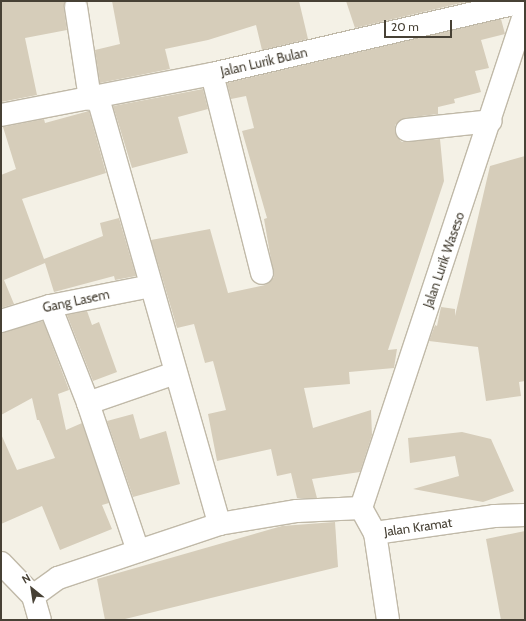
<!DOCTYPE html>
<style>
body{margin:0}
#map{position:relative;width:526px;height:621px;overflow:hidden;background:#f4f1e6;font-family:Cabin,sans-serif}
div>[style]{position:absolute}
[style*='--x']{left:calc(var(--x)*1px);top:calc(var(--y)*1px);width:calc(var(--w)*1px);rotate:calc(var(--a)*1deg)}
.building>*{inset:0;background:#d6cdba}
.roads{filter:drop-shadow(1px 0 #c0b9a8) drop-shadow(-1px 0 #c0b9a8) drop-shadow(0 1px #c0b9a8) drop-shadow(0 -1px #c0b9a8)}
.street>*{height:22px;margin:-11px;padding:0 11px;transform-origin:11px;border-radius:11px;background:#fff}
span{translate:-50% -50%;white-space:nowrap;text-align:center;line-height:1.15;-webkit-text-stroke:4px #fff;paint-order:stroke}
.street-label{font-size:13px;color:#474135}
.frame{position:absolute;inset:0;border:2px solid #474135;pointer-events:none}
.north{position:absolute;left:12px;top:569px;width:40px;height:40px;-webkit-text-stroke:3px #fff;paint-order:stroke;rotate:330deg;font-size:11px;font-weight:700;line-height:16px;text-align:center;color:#474135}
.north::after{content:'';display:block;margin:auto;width:14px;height:18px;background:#474135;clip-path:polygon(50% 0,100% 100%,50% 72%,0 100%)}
.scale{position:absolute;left:384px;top:20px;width:68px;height:18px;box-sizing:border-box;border:2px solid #474135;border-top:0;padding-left:5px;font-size:12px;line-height:14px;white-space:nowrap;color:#474135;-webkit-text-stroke:3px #fff;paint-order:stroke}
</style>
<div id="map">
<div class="building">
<i style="clip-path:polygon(1px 1px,65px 1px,64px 9px,67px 30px,25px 38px,37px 95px,1px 102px)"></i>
<i style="clip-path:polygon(112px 1px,299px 1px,308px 39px,262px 50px,256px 25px,208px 40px,165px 49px,170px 69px,100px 83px,95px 50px,120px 44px)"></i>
<i style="clip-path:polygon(346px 1px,470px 1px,355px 28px)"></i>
<i style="clip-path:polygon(501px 19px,505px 34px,481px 40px,489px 68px,475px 71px,481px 92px,454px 99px,455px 103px,438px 107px,438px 114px,405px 118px,395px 125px,397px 137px,402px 142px,440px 139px,444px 181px,388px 350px,397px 349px,394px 368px,349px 372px,350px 384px,304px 388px,313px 428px,371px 410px,372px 435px,360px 472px,312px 479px,317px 498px,297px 498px,291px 473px,277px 476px,271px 449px,217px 461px,208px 414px,226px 410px,213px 361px,205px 363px,194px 324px,177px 328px,151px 240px,210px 229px,228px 293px,265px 285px,274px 277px,264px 219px,267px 218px,242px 131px,254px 128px,246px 96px,231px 99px,227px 83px)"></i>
<i style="clip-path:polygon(203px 89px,208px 109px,178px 117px,188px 153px,132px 168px,113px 106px)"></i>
<i style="clip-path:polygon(89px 111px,106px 173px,22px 199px,44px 259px,103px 236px,100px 223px,119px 218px,136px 276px,115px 280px,114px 276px,54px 292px,45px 263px,4px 280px,14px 304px,1px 308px,1px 175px,16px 169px,3px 127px,44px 119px,45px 123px)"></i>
<i style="clip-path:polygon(525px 156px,525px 381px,519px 382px,521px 396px,486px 401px,478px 347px,429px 341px,435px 325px,437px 326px,441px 307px,455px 309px,455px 316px,490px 166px)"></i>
<i style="clip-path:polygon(87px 311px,92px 325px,99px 322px,117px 372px,93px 381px,67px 315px)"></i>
<i style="clip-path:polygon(43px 321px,69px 390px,58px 394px,66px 430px,82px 423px,109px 503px,102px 505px,112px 529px,60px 550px,42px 506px,1px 524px,1px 434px,17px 470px,55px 458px,39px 420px,37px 420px,32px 398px,1px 415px,1px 333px)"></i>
<i style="clip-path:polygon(133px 414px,140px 439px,166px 431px,180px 484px,133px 497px,107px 421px)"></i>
<i style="clip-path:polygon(462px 432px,491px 439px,514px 491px,483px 502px,413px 489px,459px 476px,455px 456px,410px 463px,408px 438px)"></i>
<i style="clip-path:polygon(335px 522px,338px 567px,121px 620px,105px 620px,97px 579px,282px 526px)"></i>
<i style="clip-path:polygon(525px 531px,525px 620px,501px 620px,486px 539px)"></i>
</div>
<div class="roads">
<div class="street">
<i style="--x:76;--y:7;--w:93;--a:81.3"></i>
<i style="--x:212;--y:74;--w:205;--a:75.9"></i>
<i style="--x:98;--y:98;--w:443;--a:74.1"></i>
<i style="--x:1;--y:115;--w:215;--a:-11"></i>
<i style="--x:212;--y:74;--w:321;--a:-13.1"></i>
<i style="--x:407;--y:130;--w:84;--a:-6.1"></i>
<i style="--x:50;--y:306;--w:104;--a:68.6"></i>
<i style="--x:1;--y:321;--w:51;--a:-17"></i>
<i style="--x:50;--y:306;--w:103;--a:-11.2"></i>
<i style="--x:361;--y:508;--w:522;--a:-71.7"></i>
<i style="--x:138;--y:551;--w:156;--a:-108.7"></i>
<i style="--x:88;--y:403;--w:92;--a:-19"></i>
<i style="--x:1;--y:563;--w:46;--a:45.9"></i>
<i style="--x:33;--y:596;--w:25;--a:74"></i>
<i style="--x:33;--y:596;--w:31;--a:-36"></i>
<i style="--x:58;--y:578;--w:170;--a:-18.5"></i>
<i style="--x:219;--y:524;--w:79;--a:-9.5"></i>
<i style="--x:297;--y:511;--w:64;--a:-2.7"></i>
<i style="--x:361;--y:508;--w:29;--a:61"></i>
<i style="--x:388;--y:620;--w:88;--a:-98.5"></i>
<i style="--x:375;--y:533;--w:120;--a:-8.1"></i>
<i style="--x:494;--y:516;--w:31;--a:-2"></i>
</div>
</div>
<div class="street-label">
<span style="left:264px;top:62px;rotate:-13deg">Jalan Lurik Bulan</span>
<span style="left:444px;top:260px;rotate:-71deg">Jalan Lurik Waseso</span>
<span style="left:76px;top:301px;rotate:-12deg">Gang Lasem</span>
<span style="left:418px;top:527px;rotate:-8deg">Jalan Kramat</span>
</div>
<div class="frame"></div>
<div class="north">N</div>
<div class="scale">20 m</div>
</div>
